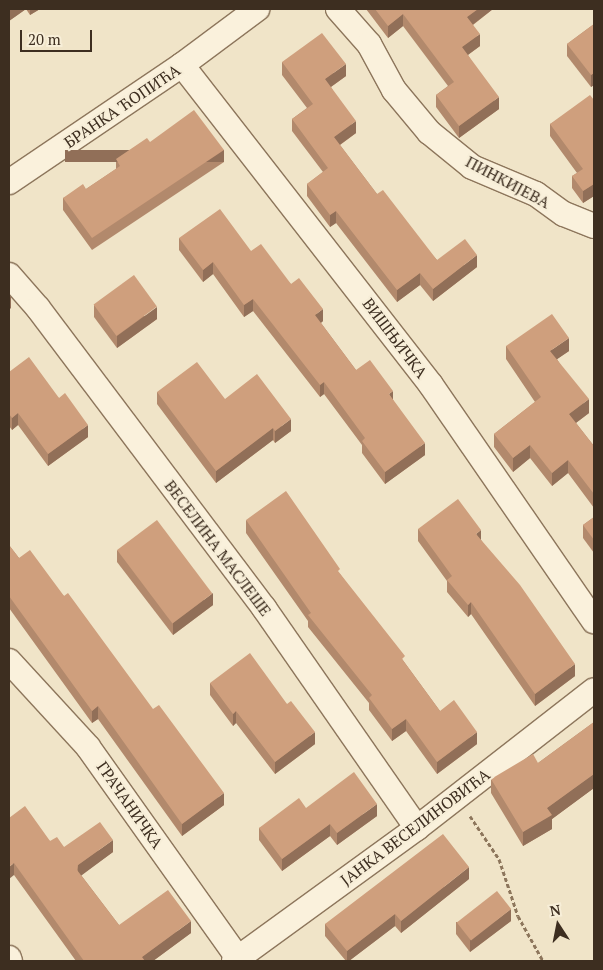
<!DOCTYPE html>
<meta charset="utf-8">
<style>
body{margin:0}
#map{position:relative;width:603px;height:970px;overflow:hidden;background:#f0e4c8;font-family:"PT Serif",serif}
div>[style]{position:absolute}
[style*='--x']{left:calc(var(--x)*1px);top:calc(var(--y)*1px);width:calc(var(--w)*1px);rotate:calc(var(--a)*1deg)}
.path>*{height:3px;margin-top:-1.5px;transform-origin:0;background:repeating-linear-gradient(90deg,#8d765c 0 4px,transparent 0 6.5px)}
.roads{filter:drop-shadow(1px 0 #8d765c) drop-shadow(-1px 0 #8d765c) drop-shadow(0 1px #8d765c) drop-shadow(0 -1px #8d765c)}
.minor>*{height:24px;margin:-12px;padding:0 12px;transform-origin:12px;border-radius:12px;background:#faf1dc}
.wall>*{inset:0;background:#b2896c}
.shaded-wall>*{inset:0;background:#916f58;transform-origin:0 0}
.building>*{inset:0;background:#cf9f7d;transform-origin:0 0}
span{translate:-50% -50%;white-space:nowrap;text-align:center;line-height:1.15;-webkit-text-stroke:4.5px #f7eed8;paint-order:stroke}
.street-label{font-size:16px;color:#3d2e20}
.frame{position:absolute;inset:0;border:10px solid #3d2e20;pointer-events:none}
.north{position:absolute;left:533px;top:900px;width:50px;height:50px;-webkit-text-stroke:4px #f7eed8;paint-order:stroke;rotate:349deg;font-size:14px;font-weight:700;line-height:20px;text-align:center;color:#3d2e20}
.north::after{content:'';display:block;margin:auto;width:18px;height:22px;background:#3d2e20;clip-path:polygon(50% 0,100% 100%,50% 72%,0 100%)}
.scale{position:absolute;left:20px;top:30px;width:72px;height:22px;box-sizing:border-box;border:2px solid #3d2e20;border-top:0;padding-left:6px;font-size:15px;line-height:18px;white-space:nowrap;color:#3d2e20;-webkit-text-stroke:4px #f7eed8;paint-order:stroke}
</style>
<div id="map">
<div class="path">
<i style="--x:470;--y:816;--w:52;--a:56"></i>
<i style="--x:499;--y:859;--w:60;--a:71.6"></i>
<i style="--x:518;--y:916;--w:51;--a:60.9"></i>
</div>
<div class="roads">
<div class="minor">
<i style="--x:338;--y:9;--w:47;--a:48.5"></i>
<i style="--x:369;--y:44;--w:52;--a:61.5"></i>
<i style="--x:394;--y:90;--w:55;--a:50.2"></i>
<i style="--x:429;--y:132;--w:55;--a:39.1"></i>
<i style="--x:472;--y:167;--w:69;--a:22.9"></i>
<i style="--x:536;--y:194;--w:34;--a:36"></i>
<i style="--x:564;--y:214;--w:32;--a:22"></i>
<i style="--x:182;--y:65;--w:405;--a:52.1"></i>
<i style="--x:431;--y:385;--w:287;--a:55.4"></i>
<i style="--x:9;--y:182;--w:209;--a:-34.1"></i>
<i style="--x:182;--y:65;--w:94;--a:-36.7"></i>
<i style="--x:9;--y:275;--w:44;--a:48.7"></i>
<i style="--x:38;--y:308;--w:376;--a:53"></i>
<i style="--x:264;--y:608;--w:268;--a:55.2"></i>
<i style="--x:9;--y:661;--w:117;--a:47.4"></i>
<i style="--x:88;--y:747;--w:259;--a:54.6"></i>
<i style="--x:9;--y:958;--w:3;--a:72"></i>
<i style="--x:234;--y:961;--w:226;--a:-36"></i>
<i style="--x:417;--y:828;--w:224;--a:-37.9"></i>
</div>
</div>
<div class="wall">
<i style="clip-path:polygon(9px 9px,40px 9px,30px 15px,26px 9px,9px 21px)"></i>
<i style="clip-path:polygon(366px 9px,493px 9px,473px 25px,480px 46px,468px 55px,499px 109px,459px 138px,436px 107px,436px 95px,448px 86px,403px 26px,388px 38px)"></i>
<i style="clip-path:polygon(594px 24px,594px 85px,591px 87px,567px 56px,567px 44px)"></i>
<i style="clip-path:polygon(282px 62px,346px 76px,331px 87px,356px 133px,340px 145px,377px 194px,437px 260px,477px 267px,433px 301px,420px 285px,397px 302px,336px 223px,330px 227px,307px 196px,307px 184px,323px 172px,292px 131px,292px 119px,307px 108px,282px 75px)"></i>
<i style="clip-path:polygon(594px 100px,594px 196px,583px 203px,572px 188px,572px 176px,577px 173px,550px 136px,550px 124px)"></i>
<i style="clip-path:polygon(150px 142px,224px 162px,92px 250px,63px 210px,63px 198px,86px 189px,116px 169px,116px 159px)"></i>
<i style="clip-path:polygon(179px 238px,251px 251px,291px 284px,323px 321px,321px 323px,356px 370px,393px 400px,425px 455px,385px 484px,362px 453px,362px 445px,324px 394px,320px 397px,253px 311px,244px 317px,213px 274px,203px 282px,179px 250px)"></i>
<i style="clip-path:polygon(94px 305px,157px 319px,117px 348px,94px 317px)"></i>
<i style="clip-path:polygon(506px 346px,569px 351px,557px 359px,589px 413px,576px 423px,594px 446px,594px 508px,568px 473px,552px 486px,530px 458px,513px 472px,494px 447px,494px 434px,535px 402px,506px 359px)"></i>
<i style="clip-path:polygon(9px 372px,59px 398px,88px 437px,48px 466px,18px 425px,12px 430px,9px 426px)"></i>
<i style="clip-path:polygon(157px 392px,225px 399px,291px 431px,275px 443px,273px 440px,216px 483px,157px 404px)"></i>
<i style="clip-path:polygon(594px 517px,594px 553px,583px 538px,583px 525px)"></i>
<i style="clip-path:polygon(246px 520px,340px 574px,440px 711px,477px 744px,437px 774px,406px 731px,392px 741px,369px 710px,369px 703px,308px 627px,308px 621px,246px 533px)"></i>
<i style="clip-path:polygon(418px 529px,481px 540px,575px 676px,535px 706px,471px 614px,468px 617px,447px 592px,447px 581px,418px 541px)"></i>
<i style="clip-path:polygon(9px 545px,19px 558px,64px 596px,224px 805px,182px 836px,98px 719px,92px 723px,9px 608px)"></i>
<i style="clip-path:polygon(117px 550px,213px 605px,173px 635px,117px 562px)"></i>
<i style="clip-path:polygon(210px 683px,287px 704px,315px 744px,275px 774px,236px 723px,233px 726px,210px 695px)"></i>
<i style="clip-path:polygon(594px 722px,594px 788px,552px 819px,552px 829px,523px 846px,491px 793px,491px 779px,538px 763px)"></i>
<i style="clip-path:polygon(306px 808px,377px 816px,337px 845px,330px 836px,282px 871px,259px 840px,259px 828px)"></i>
<i style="clip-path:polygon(9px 818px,50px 841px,64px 847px,113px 852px,81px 875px,119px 925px,191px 933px,153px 961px,76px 961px,14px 875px)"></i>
<i style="clip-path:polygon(469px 879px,401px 933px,395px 926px,349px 961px,346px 961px,325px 936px,325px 924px)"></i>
<i style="clip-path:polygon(511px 921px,470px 952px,456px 934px,456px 922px)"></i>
</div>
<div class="shaded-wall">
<i style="clip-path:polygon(9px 9px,26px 9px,9px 21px)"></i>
<i style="clip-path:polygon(30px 9px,40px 9px,30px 15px)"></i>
<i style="clip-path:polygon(478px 9px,493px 9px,467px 29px,467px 17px)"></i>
<i style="clip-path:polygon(403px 14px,403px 26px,388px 38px,388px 26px)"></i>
<i style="clip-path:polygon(480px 34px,480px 46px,462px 59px,462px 47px)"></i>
<i style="clip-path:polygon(346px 64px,346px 76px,325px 91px,325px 79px)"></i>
<i style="clip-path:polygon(594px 73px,594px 85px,591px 87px,591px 75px)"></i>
<i style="clip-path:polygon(499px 97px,499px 109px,459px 138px,459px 126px)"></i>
<i style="clip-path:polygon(356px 121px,356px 133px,334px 149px,334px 137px)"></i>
<i style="left:224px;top:150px;width:12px;height:159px;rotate:90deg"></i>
<i style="clip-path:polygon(594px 184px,594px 196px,583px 203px,583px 191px)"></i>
<i style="clip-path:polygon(336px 211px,336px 223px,330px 227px,330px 215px)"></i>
<i style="clip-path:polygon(477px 255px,477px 267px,433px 301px,433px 289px)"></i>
<i style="clip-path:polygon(213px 262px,213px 274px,203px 282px,203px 270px)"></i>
<i style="clip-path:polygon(420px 273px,420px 285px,397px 302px,397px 290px)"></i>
<i style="clip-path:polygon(11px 296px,11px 308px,9px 310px,9px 298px)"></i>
<i style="clip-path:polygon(253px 299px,253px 311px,244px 317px,244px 305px)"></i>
<i style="clip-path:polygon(157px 307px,157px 319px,117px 348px,117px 336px)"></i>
<i style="clip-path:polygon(323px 309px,323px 321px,315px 327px,315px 315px)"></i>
<i style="clip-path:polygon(569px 338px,569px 351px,550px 364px,550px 351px)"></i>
<i style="clip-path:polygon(324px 382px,324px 394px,320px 397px,320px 385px)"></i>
<i style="clip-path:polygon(393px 391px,393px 403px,389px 394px)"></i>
<i style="clip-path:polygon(589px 399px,589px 413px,569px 428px,569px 414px)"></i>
<i style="clip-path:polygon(18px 413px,18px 425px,12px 430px,12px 418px)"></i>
<i style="clip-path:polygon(291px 419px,291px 431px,275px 443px,275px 431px)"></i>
<i style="clip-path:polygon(88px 425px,88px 437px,48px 466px,48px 454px)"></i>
<i style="clip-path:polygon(273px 428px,273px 440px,216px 483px,216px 471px)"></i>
<i style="clip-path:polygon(425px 443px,425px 455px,385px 484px,385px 472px)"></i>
<i style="clip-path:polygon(530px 445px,530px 458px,513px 472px,513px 458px)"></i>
<i style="clip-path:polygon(568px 460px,568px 473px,552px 486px,552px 473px)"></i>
<i style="clip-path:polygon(481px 530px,481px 542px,476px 534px)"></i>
<i style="clip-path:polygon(213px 593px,213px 605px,173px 635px,173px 623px)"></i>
<i style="clip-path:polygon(471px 602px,471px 614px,468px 617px,468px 605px)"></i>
<i style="clip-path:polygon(575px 664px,575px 676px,535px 706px,535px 694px)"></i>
<i style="clip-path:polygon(98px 706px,98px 719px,92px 723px,92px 711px)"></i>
<i style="clip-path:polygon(236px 711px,236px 723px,233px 726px,233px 714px)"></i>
<i style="clip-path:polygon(406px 719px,406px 731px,392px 741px,392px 729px)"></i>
<i style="clip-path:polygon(315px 732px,315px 744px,275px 774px,275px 762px)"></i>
<i style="clip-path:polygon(477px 732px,477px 744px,437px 774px,437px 762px)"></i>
<i style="clip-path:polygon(594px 774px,594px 788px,552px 819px,552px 829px,523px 846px,523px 832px,547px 808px)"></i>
<i style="clip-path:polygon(224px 793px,224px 805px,182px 836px,182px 824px)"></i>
<i style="clip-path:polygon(377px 804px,377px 816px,337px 845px,337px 833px)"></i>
<i style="clip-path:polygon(330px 824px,330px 836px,282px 871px,282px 859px)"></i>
<i style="clip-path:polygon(113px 840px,113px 852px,78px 878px,78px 865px)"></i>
<i style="clip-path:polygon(14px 863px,14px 875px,9px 879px,9px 867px)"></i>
<i style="clip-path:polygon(469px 867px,469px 879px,401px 933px,401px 921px)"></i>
<i style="clip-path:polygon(511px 909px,511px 921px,470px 952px,470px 940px)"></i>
<i style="clip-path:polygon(395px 914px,395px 926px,349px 961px,347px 961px,347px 951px)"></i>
<i style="clip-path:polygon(191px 921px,191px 933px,153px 961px,142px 961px,142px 957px)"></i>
</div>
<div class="building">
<i style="clip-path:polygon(375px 9px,478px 9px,467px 17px,480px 34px,462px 47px,499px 97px,459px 126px,436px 95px,454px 82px,403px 14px,388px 26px)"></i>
<i style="clip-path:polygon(594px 24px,594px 73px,591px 75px,567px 44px)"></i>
<i style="clip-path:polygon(322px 33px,346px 64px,325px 79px,356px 121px,334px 137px,377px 194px,383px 190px,437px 260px,465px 239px,477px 255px,433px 289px,420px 273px,397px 290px,336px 211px,330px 215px,307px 184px,328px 168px,292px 119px,313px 104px,282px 62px)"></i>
<i style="clip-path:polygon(590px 95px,594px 100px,594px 184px,583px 191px,572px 176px,583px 169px,550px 124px)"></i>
<i style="clip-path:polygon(194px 110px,224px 150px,92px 238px,63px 198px,83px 184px,86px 189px,120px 166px,116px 159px,147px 138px,150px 142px)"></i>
<i style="clip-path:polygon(220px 209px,251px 251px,261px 244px,291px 284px,299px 278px,323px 309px,315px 315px,356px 370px,370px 360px,393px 391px,389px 394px,425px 443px,385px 472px,362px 441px,365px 438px,324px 382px,320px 385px,253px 299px,244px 305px,213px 262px,203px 270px,179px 238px)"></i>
<i style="left:134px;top:275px;width:39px;height:50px;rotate:54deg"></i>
<i style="clip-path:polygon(552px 314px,569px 338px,550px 351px,589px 399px,569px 414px,594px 446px,594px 494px,568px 460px,552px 473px,530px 445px,513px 458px,494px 434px,541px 397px,506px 346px)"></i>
<i style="clip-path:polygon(29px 357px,59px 398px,65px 393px,88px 425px,48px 454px,18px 413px,12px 418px,9px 414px,9px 372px)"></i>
<i style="clip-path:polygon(197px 362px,225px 399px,257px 374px,291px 419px,275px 431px,273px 428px,216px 471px,157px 392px)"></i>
<i style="clip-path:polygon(286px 491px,340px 569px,338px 571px,405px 656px,402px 659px,440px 711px,454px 700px,477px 732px,437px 762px,406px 719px,392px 729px,369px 698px,372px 695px,308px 615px,311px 613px,246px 520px)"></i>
<i style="clip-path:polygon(458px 499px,481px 530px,476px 534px,520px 585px,575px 664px,535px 694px,471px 602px,468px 605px,447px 580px,452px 576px,418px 529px)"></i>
<i style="clip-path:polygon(594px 517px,594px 540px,583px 525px)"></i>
<i style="left:157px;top:520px;width:92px;height:50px;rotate:53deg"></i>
<i style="clip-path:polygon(9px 545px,19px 558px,30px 550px,64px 596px,68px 593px,153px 709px,159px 705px,224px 793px,182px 824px,98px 706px,92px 711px,9px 596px)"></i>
<i style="clip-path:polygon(250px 653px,287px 704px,291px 701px,315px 732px,275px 762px,236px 711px,233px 714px,210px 683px)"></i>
<i style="clip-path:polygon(594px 722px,594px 774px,547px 808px,552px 815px,523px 832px,491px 779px,533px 754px,538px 763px)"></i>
<i style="clip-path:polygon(354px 772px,377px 804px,337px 833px,330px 824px,282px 859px,259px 828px,299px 798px,306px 808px)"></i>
<i style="clip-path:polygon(25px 806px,50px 841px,57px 837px,64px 847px,100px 822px,113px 840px,78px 865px,77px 870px,119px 925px,168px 890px,191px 921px,142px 957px,145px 961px,84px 961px,14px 863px,9px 867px,9px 818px)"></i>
<i style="clip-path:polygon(443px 834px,469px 867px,401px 921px,395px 914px,347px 951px,325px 924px)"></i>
<i style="left:497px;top:891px;width:23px;height:51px;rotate:52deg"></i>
</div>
<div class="street-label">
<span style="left:122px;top:106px;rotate:-34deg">БРАНКА ЋОПИЋА</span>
<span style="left:508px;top:182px;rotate:28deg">ПИНКИЈЕВА</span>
<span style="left:395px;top:338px;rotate:53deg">ВИШЊИЧКА</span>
<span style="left:218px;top:548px;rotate:53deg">ВЕСЕЛИНА МАСЛЕШЕ</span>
<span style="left:130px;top:805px;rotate:55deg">ГРАЧАНИЧКА</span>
<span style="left:415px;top:827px;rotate:-37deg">ЈАНКА ВЕСЕЛИНОВИЋА</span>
</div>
<div class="frame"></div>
<div class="north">N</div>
<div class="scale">20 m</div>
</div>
